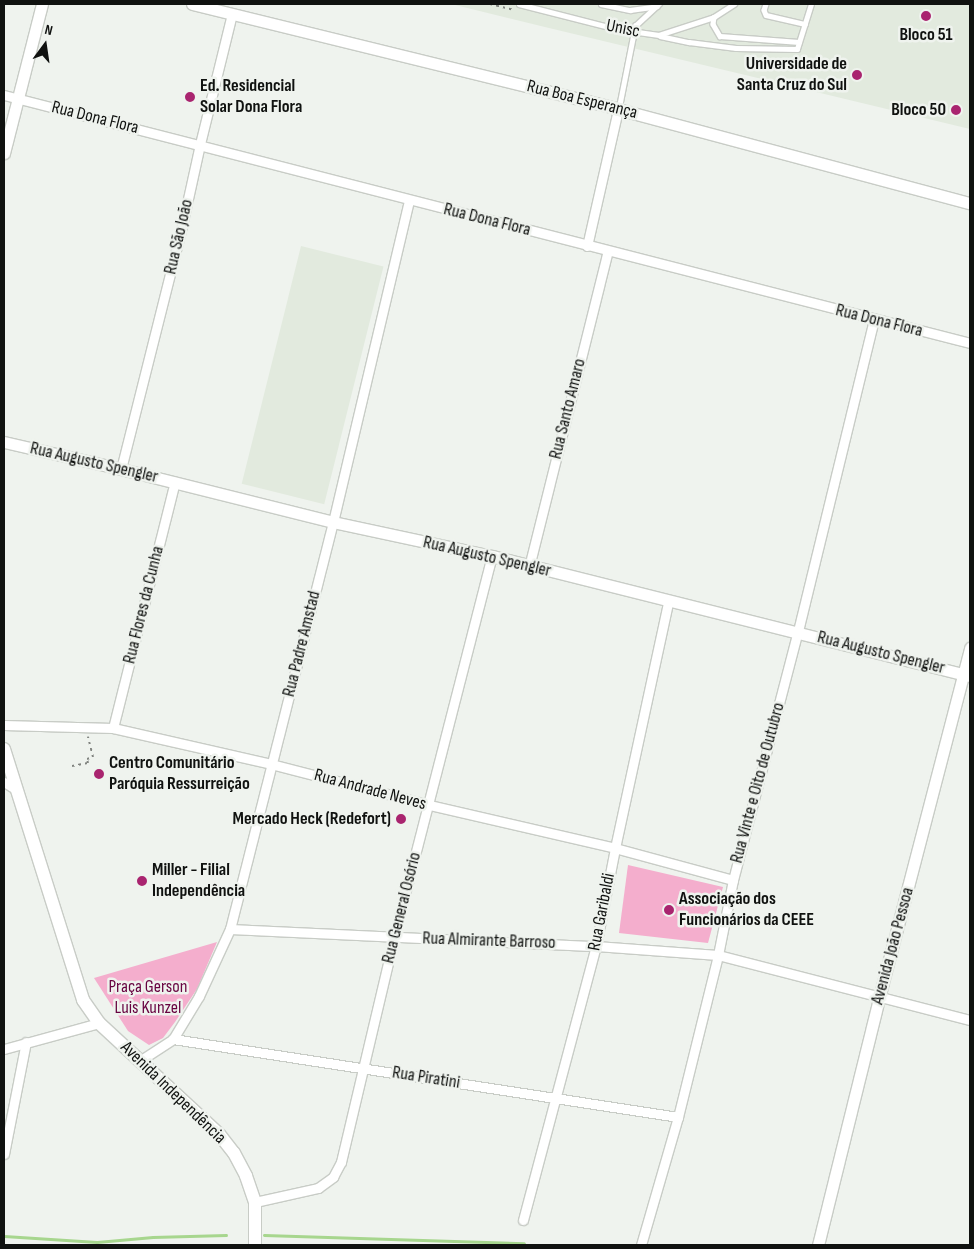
<!DOCTYPE html>
<meta charset="utf-8">
<style>
body{margin:0}
#map{position:relative;width:974px;height:1249px;overflow:hidden;background:#eff3ee;font-family:"Sofia Sans Condensed",sans-serif}
div>[style]{position:absolute}
[style*='--x']{left:calc(var(--x)*1px);top:calc(var(--y)*1px);width:calc(var(--w)*1px);rotate:calc(var(--a)*1deg)}
.built>*{inset:0;background:#e2eade;transform-origin:0 0}
.green>*{inset:0;background:#f4aecd}
.stream>*{height:3px;margin:-1.5px;padding:0 1.5px;transform-origin:1.5px;border-radius:1.5px;background:#a7d68e}
.path>*{height:2px;margin-top:-1px;transform-origin:0;background:repeating-linear-gradient(90deg,#818480 0 2.5px,transparent 0 6.5px)}
.roads{filter:drop-shadow(1px 0 #c8ccc6) drop-shadow(-1px 0 #c8ccc6) drop-shadow(0 1px #c8ccc6) drop-shadow(0 -1px #c8ccc6)}
.service>*{height:4.5px;margin:-2.25px;padding:0 2.25px;transform-origin:2.25px;border-radius:2.25px;background:#fff}
.minor>*{height:9px;margin:-4.5px;padding:0 4.5px;transform-origin:4.5px;border-radius:4.5px;background:#fff}
.tertiary>*{height:11px;margin:-5.5px;padding:0 5.5px;transform-origin:5.5px;border-radius:5.5px;background:#fff}
.secondary>*{height:12px;margin:-6px;padding:0 6px;transform-origin:6px;border-radius:6px;background:#fff}
.dots>*{width:14px;height:14px;translate:-50% -50%;box-sizing:border-box;border:2px solid #eff3ee;border-radius:50%}
span{translate:-50% -50%;white-space:nowrap;text-align:center;line-height:1.15;-webkit-text-stroke:5px #eff3ee;paint-order:stroke}
.street-label{font-size:18px;color:#101210}
.poi-label{font-size:18px;color:#101210;font-weight:700}
.right{translate:-100% -50%;text-align:right}
.left{translate:0 -50%;text-align:left}
.park-label{font-size:18px;color:#670340}
.frame{position:absolute;inset:0;border:5px solid #101210;pointer-events:none}
.north{position:absolute;left:20px;top:20px;width:50px;height:50px;-webkit-text-stroke:4px #eff3ee;paint-order:stroke;rotate:14deg;font-size:14px;font-weight:700;line-height:20px;text-align:center;color:#101210}
.north::after{content:'';display:block;margin:auto;width:18px;height:22px;background:#101210;clip-path:polygon(50% 0,100% 100%,50% 72%,0 100%)}
</style>
<div id="map">
<div class="built">
<i style="clip-path:polygon(451px 4px,970px 4px,970px 129px,549px 28px)"></i>
<i style="left:301px;top:246px;width:85px;height:245px;rotate:14deg"></i>
</div>
<div class="green">
<i style="clip-path:polygon(628px 865px,723px 887px,708px 943px,619px 933px)"></i>
<i style="clip-path:polygon(217px 942px,197px 989px,175px 1022px,163px 1038px,149px 1045px,128px 1031px,94px 978px)"></i>
</div>
<div class="stream">
<i style="--x:264;--y:1235;--w:260;--a:1.8"></i>
<i style="--x:4;--y:1236;--w:93;--a:3.7"></i>
<i style="--x:97;--y:1242;--w:56;--a:-5.1"></i>
<i style="--x:153;--y:1237;--w:73;--a:-1.6"></i>
</div>
<div class="path">
<i style="--x:490;--y:4;--w:25;--a:14"></i>
<i style="--x:72;--y:766;--w:16;--a:-11"></i>
<i style="--x:88;--y:763;--w:4;--a:-104"></i>
<i style="--x:87;--y:759;--w:6;--a:-18"></i>
<i style="--x:93;--y:757;--w:21;--a:-104"></i>
</div>
<div class="roads">
<div class="service">
<i style="--x:519;--y:4;--w:101;--a:14.3"></i>
<i style="--x:617;--y:29;--w:42;--a:8.1"></i>
<i style="--x:659;--y:35;--w:58;--a:-18.1"></i>
<i style="--x:714;--y:17;--w:24;--a:-33"></i>
<i style="--x:601;--y:4;--w:30;--a:12"></i>
<i style="--x:630;--y:10;--w:27;--a:-8"></i>
<i style="--x:766;--y:4;--w:6;--a:108"></i>
<i style="--x:764;--y:10;--w:5;--a:68"></i>
<i style="--x:766;--y:15;--w:40;--a:13"></i>
<i style="--x:714;--y:17;--w:7;--a:98"></i>
<i style="--x:713;--y:24;--w:14;--a:60"></i>
<i style="--x:720;--y:36;--w:79;--a:4.3"></i>
<i style="--x:660;--y:36;--w:30;--a:12"></i>
<i style="--x:689;--y:42;--w:47;--a:7.3"></i>
<i style="--x:736;--y:48;--w:61;--a:0.9"></i>
<i style="--x:797;--y:49;--w:47;--a:-72.7"></i>
<i style="--x:619;--y:107;--w:83;--a:-78.8"></i>
<i style="--x:635;--y:26;--w:33;--a:-43"></i>
</div>
<div class="minor">
<i style="--x:4;--y:95;--w:997;--a:14.4"></i>
<i style="--x:587;--y:246;--w:140;--a:-77.2"></i>
<i style="--x:121;--y:469;--w:251;--a:-75.9"></i>
<i style="--x:182;--y:226;--w:84;--a:-77.6"></i>
<i style="--x:200;--y:144;--w:134;--a:-76.2"></i>
<i style="--x:529;--y:567;--w:326;--a:-76"></i>
<i style="--x:4;--y:725;--w:109;--a:1.6"></i>
<i style="--x:113;--y:728;--w:162;--a:12.8"></i>
<i style="--x:271;--y:764;--w:163;--a:14.5"></i>
<i style="--x:429;--y:805;--w:191;--a:13"></i>
<i style="--x:615;--y:848;--w:122;--a:15.2"></i>
<i style="--x:113;--y:728;--w:254;--a:-75.9"></i>
<i style="--x:4;--y:782;--w:15;--a:32"></i>
<i style="--x:230;--y:929;--w:366;--a:2.7"></i>
<i style="--x:596;--y:946;--w:122;--a:4.2"></i>
<i style="--x:718;--y:955;--w:260;--a:14.5"></i>
<i style="--x:173;--y:1039;--w:511;--a:8.78"></i>
<i style="--x:4;--y:1049;--w:98;--a:-15.3"></i>
<i style="--x:141;--y:1060;--w:38;--a:-33"></i>
<i style="--x:173;--y:1039;--w:50;--a:-58.8"></i>
<i style="--x:199;--y:996;--w:74;--a:-65.2"></i>
<i style="--x:230;--y:929;--w:420;--a:-75.8"></i>
<i style="--x:333;--y:522;--w:331;--a:-76.7"></i>
<i style="--x:4;--y:1154;--w:114;--a:-78.9"></i>
<i style="--x:255;--y:1202;--w:65;--a:-12.5"></i>
<i style="--x:318;--y:1188;--w:19;--a:-36"></i>
<i style="--x:333;--y:1177;--w:17;--a:-62"></i>
<i style="--x:341;--y:1162;--w:231;--a:-76.7"></i>
<i style="--x:394;--y:937;--w:393;--a:-75.6"></i>
<i style="--x:523;--y:1220;--w:284;--a:-75.1"></i>
<i style="--x:596;--y:946;--w:100;--a:-79"></i>
<i style="--x:615;--y:848;--w:252;--a:-77.8"></i>
<i style="--x:641;--y:1245;--w:133;--a:-73.9"></i>
<i style="--x:678;--y:1117;--w:167;--a:-76.1"></i>
<i style="--x:718;--y:955;--w:76;--a:-78.7"></i>
<i style="--x:733;--y:880;--w:257;--a:-75.4"></i>
<i style="--x:798;--y:631;--w:320;--a:-76.3"></i>
</div>
<div class="tertiary">
<i style="--x:192;--y:4;--w:439;--a:13.8"></i>
<i style="--x:618;--y:109;--w:364;--a:15"></i>
<i style="--x:4;--y:153;--w:154;--a:-75.7"></i>
<i style="--x:4;--y:442;--w:120;--a:13"></i>
<i style="--x:121;--y:469;--w:219;--a:14"></i>
<i style="--x:333;--y:522;--w:163;--a:12.1"></i>
<i style="--x:492;--y:556;--w:493;--a:14.1"></i>
<i style="--x:818;--y:1245;--w:254;--a:-76.1"></i>
<i style="--x:879;--y:998;--w:362;--a:-75.4"></i>
</div>
<div class="secondary">
<i style="--x:4;--y:749;--w:263;--a:72.5"></i>
<i style="--x:83;--y:1000;--w:28;--a:55"></i>
<i style="--x:99;--y:1023;--w:163;--a:42.8"></i>
<i style="--x:219;--y:1134;--w:24;--a:52"></i>
<i style="--x:234;--y:1153;--w:26;--a:62"></i>
<i style="--x:246;--y:1176;--w:28;--a:71"></i>
<i style="--x:255;--y:1202;--w:43;--a:90"></i>
</div>
</div>
<div class="dots">
<i style="left:926px;top:16px;background:#a9246f"></i>
<i style="left:857px;top:75px;background:#a9246f"></i>
<i style="left:190px;top:97px;background:#a9246f"></i>
<i style="left:956px;top:110px;background:#a9246f"></i>
<i style="left:99px;top:774px;background:#a9246f"></i>
<i style="left:401px;top:819px;background:#a9246f"></i>
<i style="left:142px;top:881px;background:#a9246f"></i>
<i style="left:669px;top:910px;background:#a9246f"></i>
</div>
<div class="street-label">
<span style="left:623px;top:29px;rotate:11deg">Unisc</span>
<span style="left:582px;top:100px;rotate:14deg">Rua Boa Esperança</span>
<span style="left:95px;top:118px;rotate:14deg">Rua Dona Flora</span>
<span style="left:487px;top:220px;rotate:14deg">Rua Dona Flora</span>
<span style="left:179px;top:237px;rotate:-77deg">Rua São João</span>
<span style="left:879px;top:321px;rotate:14deg">Rua Dona Flora</span>
<span style="left:568px;top:409px;rotate:-76deg">Rua Santo Amaro</span>
<span style="left:94px;top:463px;rotate:13deg">Rua Augusto Spengler</span>
<span style="left:487px;top:557px;rotate:13deg">Rua Augusto Spengler</span>
<span style="left:144px;top:605px;rotate:-76deg">Rua Flores da Cunha</span>
<span style="left:302px;top:644px;rotate:-76deg">Rua Padre Amstad</span>
<span style="left:881px;top:653px;rotate:14deg">Rua Augusto Spengler</span>
<span style="left:758px;top:783px;rotate:-75deg">Rua Vinte e Oito de Outubro</span>
<span style="left:370px;top:790px;rotate:15deg">Rua Andrade Neves</span>
<span style="left:402px;top:908px;rotate:-76deg">Rua General Osório</span>
<span style="left:602px;top:912px;rotate:-79deg">Rua Garibaldi</span>
<span style="left:489px;top:941px;rotate:2deg">Rua Almirante Barroso</span>
<span style="left:893px;top:946px;rotate:-75deg">Avenida João Pessoa</span>
<span style="left:426px;top:1078px;rotate:9deg">Rua Piratini</span>
<span style="left:173px;top:1093px;rotate:44deg">Avenida Independência</span>
</div>
<div class="poi-label">
<span style="left:926px;top:35px">Bloco 51</span>
<span class="right" style="left:847px;top:75px">Universidade de<br>Santa Cruz do Sul</span>
<span class="left" style="left:200px;top:97px">Ed. Residencial<br>Solar Dona Flora</span>
<span class="right" style="left:946px;top:110px">Bloco 50</span>
<span class="left" style="left:109px;top:774px">Centro Comunitário<br>Paróquia Ressurreição</span>
<span class="right" style="left:391px;top:819px">Mercado Heck (Redefort)</span>
<span class="left" style="left:152px;top:881px">Miller - Filial<br>Independência</span>
<span class="left" style="left:679px;top:910px">Associação dos<br>Funcionários da CEEE</span>
</div>
<div class="park-label">
<span style="left:148px;top:998px">Praça Gerson<br>Luis Kunzel</span>
</div>
<div class="frame"></div>
<div class="north">N</div>
</div>
